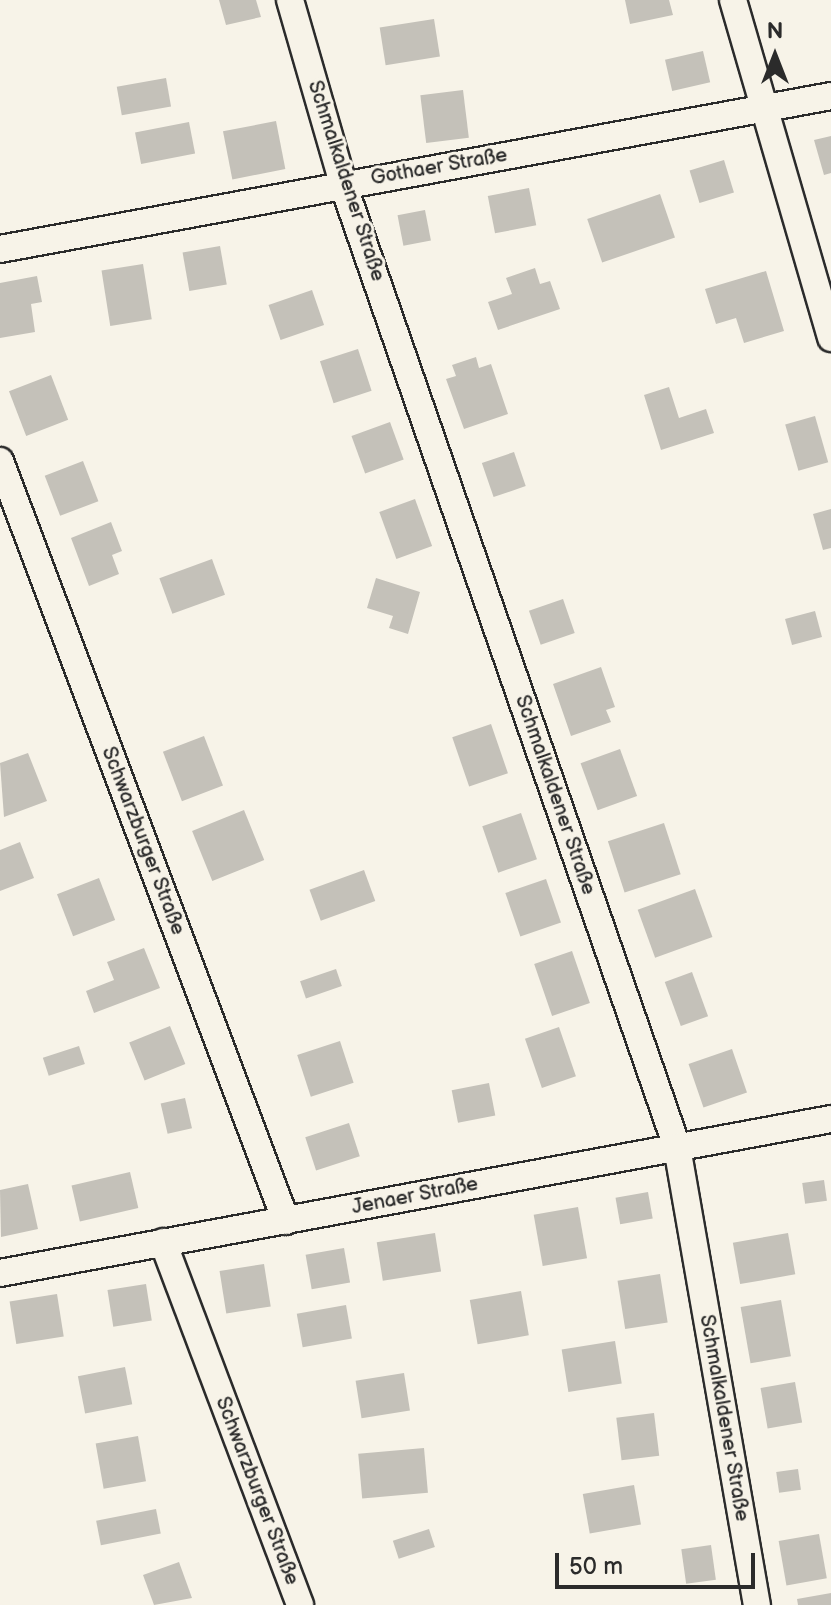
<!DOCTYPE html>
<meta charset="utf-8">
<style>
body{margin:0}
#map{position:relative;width:831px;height:1605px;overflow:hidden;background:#f7f3e8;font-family:"Balsamiq Sans",sans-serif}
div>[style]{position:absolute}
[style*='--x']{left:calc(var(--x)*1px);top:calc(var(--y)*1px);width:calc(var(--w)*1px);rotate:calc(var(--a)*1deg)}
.building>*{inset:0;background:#c4c1b9;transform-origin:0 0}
.roads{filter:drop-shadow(2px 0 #2b2b2b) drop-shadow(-2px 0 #2b2b2b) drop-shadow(0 2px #2b2b2b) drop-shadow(0 -2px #2b2b2b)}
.street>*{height:26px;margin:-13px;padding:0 13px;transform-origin:13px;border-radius:13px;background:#f7f3e8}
span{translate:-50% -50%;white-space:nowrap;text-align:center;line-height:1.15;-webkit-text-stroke:6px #f7f3e8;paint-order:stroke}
.street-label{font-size:20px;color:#2b2b2b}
.north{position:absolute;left:735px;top:16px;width:80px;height:80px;-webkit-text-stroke:6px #f7f3e8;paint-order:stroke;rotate:0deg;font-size:22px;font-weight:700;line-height:32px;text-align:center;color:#2b2b2b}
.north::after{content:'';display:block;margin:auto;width:28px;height:36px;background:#2b2b2b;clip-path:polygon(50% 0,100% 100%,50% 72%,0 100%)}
.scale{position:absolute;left:555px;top:1553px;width:200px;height:36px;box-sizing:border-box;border:4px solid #2b2b2b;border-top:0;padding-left:10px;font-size:24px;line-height:28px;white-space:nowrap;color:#2b2b2b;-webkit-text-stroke:6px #f7f3e8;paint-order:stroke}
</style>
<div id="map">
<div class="building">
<i style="clip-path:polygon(219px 0,256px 0,261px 17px,226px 25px)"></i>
<i style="clip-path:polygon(625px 0,669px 0,673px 15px,630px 24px)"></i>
<i style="left:434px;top:19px;width:38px;height:55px;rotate:81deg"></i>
<i style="left:703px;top:51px;width:32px;height:39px;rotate:77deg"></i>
<i style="left:166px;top:78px;width:29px;height:50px;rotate:80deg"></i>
<i style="left:463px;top:90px;width:48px;height:43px;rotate:83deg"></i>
<i style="left:276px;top:121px;width:49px;height:54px;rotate:79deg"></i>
<i style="left:189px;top:122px;width:32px;height:55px;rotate:79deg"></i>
<i style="clip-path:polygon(831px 136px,831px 173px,824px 175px,814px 140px)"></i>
<i style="left:724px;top:160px;width:34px;height:36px;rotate:73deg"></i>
<i style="left:529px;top:188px;width:38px;height:42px;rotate:79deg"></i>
<i style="left:660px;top:194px;width:46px;height:77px;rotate:71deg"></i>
<i style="left:425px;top:210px;width:31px;height:28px;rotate:79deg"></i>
<i style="left:220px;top:246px;width:39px;height:38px;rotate:80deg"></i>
<i style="left:143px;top:264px;width:56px;height:42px;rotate:81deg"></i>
<i style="clip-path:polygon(535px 268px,540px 284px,550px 281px,560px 309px,498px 330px,488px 302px,512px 294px,506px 278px)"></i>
<i style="clip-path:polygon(766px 271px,784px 331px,744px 343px,736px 318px,716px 324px,705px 289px)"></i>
<i style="clip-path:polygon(37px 276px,42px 302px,31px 304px,35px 332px,0 338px,0 283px)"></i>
<i style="left:312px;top:290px;width:37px;height:46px;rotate:71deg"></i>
<i style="left:358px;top:349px;width:44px;height:40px;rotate:72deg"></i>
<i style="clip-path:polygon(476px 357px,479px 368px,491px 364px,508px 414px,464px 429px,446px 379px,456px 376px,452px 365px)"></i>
<i style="left:51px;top:375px;width:48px;height:45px;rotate:69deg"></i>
<i style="clip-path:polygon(669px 387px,679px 418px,706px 409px,714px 433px,661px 450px,644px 395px)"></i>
<i style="left:815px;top:416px;width:48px;height:31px;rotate:74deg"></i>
<i style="left:390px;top:422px;width:40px;height:41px;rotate:70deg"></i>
<i style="left:514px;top:452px;width:36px;height:34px;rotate:71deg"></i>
<i style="left:83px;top:461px;width:43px;height:41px;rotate:69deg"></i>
<i style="left:415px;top:499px;width:50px;height:38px;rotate:70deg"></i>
<i style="clip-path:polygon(831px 509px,831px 548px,823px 550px,813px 514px)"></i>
<i style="clip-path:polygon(111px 522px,122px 551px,112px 555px,119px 574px,89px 586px,71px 538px)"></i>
<i style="left:212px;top:559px;width:38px;height:56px;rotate:70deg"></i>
<i style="clip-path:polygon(376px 578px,420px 592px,408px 634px,389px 628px,393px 616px,367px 608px)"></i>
<i style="left:563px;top:599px;width:36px;height:36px;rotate:71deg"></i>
<i style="left:815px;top:611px;width:27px;height:31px;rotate:75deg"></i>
<i style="clip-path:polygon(601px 667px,615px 707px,606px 710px,611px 722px,571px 736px,553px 684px)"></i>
<i style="left:491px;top:724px;width:52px;height:41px;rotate:71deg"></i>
<i style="left:204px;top:736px;width:53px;height:44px;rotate:69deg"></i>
<i style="left:620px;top:749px;width:50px;height:42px;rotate:70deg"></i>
<i style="clip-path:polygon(28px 753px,47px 801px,4px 817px,0 763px)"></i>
<i style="left:244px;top:810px;width:54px;height:56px;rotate:68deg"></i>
<i style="left:521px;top:813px;width:49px;height:41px;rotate:71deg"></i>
<i style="left:664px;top:823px;width:54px;height:59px;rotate:72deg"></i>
<i style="clip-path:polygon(20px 842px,34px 878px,0 891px,0 850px)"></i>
<i style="left:364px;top:870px;width:33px;height:58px;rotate:70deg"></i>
<i style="left:99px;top:878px;width:45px;height:45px;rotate:69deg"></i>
<i style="left:546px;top:879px;width:46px;height:43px;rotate:71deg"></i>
<i style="left:695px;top:889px;width:51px;height:61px;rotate:70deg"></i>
<i style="clip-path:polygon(144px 948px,160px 988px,94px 1013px,86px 991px,114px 980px,107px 962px)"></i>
<i style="left:572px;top:951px;width:55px;height:40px;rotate:71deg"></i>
<i style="left:336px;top:969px;width:18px;height:38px;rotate:71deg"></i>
<i style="left:692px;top:972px;width:47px;height:29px;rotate:70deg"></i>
<i style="left:170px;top:1026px;width:41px;height:44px;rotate:68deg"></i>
<i style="left:559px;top:1027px;width:52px;height:36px;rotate:71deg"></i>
<i style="left:340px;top:1041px;width:44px;height:45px;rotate:72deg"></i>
<i style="left:79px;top:1046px;width:19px;height:38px;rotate:72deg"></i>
<i style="left:732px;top:1049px;width:46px;height:46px;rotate:71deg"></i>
<i style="left:489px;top:1083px;width:33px;height:38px;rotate:79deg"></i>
<i style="left:185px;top:1098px;width:31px;height:25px;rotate:77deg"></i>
<i style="left:349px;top:1123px;width:35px;height:46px;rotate:72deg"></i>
<i style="left:130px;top:1172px;width:37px;height:60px;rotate:77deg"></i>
<i style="left:824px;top:1180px;width:21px;height:22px;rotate:82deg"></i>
<i style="clip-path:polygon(28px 1184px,38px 1229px,1px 1237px,0 1190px)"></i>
<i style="left:648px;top:1192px;width:27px;height:33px;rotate:80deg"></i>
<i style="left:578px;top:1207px;width:52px;height:45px;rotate:80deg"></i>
<i style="left:435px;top:1233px;width:39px;height:59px;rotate:81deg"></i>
<i style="left:788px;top:1233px;width:42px;height:56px;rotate:80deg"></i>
<i style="left:344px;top:1248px;width:35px;height:39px;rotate:80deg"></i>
<i style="left:264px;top:1264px;width:43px;height:45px;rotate:81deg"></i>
<i style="left:660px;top:1274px;width:49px;height:43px;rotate:81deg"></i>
<i style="left:146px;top:1284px;width:37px;height:39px;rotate:81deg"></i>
<i style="left:521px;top:1291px;width:45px;height:52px;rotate:80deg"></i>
<i style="left:57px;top:1294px;width:43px;height:48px;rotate:81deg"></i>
<i style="left:781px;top:1300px;width:57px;height:41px;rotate:80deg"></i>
<i style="left:346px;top:1305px;width:34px;height:50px;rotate:80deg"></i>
<i style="left:615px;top:1341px;width:43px;height:54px;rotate:81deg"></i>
<i style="left:125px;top:1367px;width:38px;height:48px;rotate:79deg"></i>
<i style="left:404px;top:1373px;width:38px;height:49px;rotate:81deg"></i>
<i style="left:795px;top:1382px;width:41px;height:35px;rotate:80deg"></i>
<i style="left:654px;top:1413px;width:43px;height:38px;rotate:83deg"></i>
<i style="left:138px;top:1436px;width:46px;height:43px;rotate:80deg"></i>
<i style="left:424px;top:1448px;width:45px;height:66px;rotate:85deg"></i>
<i style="left:798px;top:1469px;width:21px;height:22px;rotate:82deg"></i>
<i style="left:634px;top:1485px;width:40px;height:52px;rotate:80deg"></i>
<i style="left:156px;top:1509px;width:25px;height:61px;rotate:79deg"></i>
<i style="left:429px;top:1529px;width:19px;height:38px;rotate:72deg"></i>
<i style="left:819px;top:1534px;width:45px;height:41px;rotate:80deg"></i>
<i style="left:711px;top:1545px;width:35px;height:30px;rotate:82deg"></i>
<i style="clip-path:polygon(179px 1562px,192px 1598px,154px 1605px,143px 1575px)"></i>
<i style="clip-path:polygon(831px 1593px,831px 1605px,798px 1605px,797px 1599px)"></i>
</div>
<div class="roads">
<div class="street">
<i style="--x:290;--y:0;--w:191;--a:73.9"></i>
<i style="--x:343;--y:184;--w:1019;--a:70.87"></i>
<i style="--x:677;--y:1147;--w:465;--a:80.1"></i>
<i style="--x:733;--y:0;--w:352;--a:73.8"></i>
<i style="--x:0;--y:249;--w:845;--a:-10.43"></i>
<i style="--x:0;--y:461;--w:812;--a:69.38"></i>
<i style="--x:163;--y:1242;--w:388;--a:69.3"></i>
<i style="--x:0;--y:1273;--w:845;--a:-10.5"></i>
</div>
</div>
<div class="street-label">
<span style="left:439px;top:167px;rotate:-10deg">Gothaer Straße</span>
<span style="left:346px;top:181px;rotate:72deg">Schmalkaldener Straße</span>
<span style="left:555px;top:795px;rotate:71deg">Schmalkaldener Straße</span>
<span style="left:143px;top:841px;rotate:69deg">Schwarzburger Straße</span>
<span style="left:415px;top:1196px;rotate:-11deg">Jenaer Straße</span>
<span style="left:724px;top:1418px;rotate:80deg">Schmalkaldener Straße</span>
<span style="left:257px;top:1491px;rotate:69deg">Schwarzburger Straße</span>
</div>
<div class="north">N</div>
<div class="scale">50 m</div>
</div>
